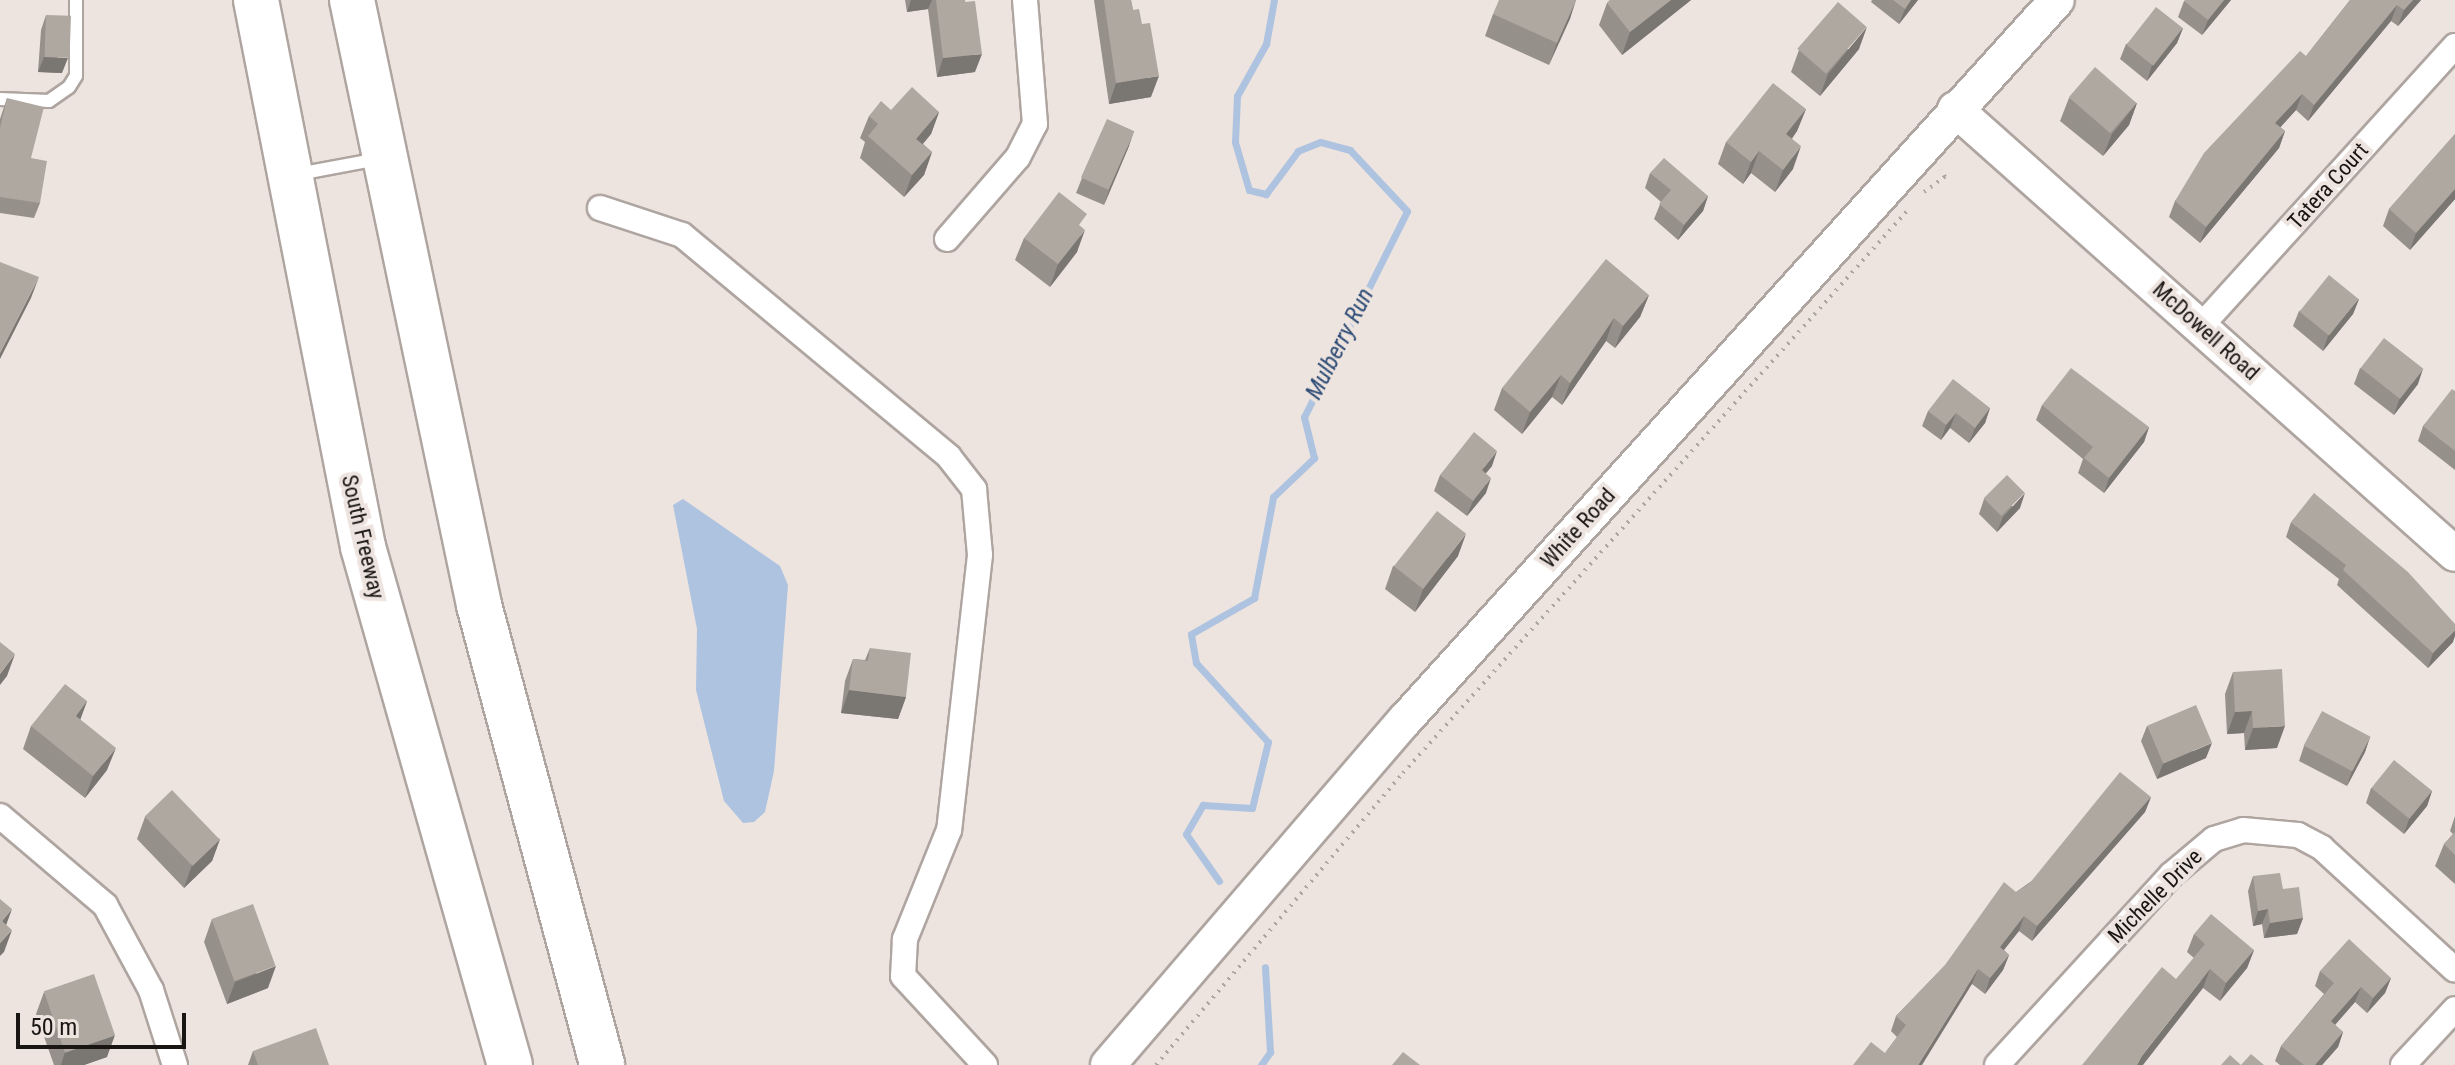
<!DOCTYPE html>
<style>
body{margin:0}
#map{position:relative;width:2455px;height:1065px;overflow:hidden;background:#eee4df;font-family:"Roboto Condensed",sans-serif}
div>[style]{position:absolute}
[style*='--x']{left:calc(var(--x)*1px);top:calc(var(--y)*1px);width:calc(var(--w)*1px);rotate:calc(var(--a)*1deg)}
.water>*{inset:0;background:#aec3e0}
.stream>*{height:7px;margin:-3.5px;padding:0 3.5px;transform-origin:3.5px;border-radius:3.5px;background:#aec3e0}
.path>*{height:4px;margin-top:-2px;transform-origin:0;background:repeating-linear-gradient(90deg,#ada6a1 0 2px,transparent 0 8px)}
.roads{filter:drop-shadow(2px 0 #afa5a0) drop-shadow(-2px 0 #afa5a0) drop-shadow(0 2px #afa5a0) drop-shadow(0 -2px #afa5a0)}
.lane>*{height:12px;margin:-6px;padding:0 6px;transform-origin:6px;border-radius:6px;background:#fff}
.street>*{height:24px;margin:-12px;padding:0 12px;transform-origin:12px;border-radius:12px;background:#fff}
.secondary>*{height:34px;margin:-17px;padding:0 17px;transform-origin:17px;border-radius:17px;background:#fff}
.highway>*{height:44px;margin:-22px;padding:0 22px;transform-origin:22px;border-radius:22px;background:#fff}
.wall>*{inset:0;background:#96908a}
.shaded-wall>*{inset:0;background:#7a7671}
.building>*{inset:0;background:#afa8a1;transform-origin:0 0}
span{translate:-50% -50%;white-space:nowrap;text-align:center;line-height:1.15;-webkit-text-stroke:8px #eee4df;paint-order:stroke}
.street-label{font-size:22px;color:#181513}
.water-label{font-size:24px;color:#2f4d76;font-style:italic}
.scale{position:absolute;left:16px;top:1013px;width:170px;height:36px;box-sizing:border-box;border:4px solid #181513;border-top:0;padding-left:10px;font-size:24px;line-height:28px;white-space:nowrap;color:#181513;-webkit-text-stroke:6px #eee4df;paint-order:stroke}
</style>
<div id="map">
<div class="water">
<i style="clip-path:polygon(683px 499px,780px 566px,788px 585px,774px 771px,765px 812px,754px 822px,743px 823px,724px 801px,696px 690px,697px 629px,673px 505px)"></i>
</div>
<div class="stream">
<i style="--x:1219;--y:881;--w:57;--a:-125.1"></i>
<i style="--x:1186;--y:834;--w:34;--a:-60"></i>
<i style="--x:1203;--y:805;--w:49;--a:3.5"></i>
<i style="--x:1252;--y:808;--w:68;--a:-76.4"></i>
<i style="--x:1268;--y:742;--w:107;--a:-132.3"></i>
<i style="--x:1196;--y:663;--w:29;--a:-100"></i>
<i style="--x:1191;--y:634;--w:73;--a:-29.7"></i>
<i style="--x:1254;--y:598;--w:103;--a:-79.3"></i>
<i style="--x:1273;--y:497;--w:57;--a:-43.6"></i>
<i style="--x:1314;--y:458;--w:42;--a:-103.7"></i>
<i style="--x:1304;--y:417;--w:230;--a:-63.4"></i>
<i style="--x:1407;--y:211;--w:83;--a:-133.1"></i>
<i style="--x:1350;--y:150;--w:31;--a:-165"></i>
<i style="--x:1320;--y:142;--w:24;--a:158"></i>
<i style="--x:1298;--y:151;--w:54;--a:126.7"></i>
<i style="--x:1266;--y:194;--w:17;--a:-167"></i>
<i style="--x:1249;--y:190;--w:50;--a:-106.3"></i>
<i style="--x:1235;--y:142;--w:46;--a:-87.5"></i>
<i style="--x:1237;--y:96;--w:60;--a:-60.9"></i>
<i style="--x:1266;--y:44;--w:45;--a:-79.7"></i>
<i style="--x:1261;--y:1065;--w:16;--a:-55"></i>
<i style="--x:1270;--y:1052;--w:85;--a:-93.4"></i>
</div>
<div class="path">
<i style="--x:1924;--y:192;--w:26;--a:-36"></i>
<i style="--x:1945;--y:177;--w:8;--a:-120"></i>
<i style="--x:1156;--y:1065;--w:382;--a:-49.8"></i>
<i style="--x:1403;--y:773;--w:755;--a:-48.11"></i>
</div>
<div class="roads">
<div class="lane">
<i style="--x:0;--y:99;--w:49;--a:2.3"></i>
<i style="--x:49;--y:101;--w:24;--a:-35"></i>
<i style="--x:69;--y:87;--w:13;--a:-58"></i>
<i style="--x:76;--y:76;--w:76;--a:-90"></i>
<i style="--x:298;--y:174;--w:81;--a:-10.6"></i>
</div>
<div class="street">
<i style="--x:600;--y:208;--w:86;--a:18.2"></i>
<i style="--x:682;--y:235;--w:347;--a:39.7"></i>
<i style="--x:949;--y:457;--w:41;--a:52"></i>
<i style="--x:974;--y:489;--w:66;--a:84.8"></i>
<i style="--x:980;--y:555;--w:277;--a:96.4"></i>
<i style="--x:949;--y:830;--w:118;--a:112"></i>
<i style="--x:905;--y:939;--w:37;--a:93"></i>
<i style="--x:903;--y:976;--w:121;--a:47.3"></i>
<i style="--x:947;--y:239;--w:108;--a:-49.1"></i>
<i style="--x:1018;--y:157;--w:37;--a:-63"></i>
<i style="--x:1035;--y:124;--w:124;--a:-94.6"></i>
<i style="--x:2201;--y:326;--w:378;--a:-47.8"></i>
<i style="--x:0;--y:816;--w:138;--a:40.3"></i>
<i style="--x:105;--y:905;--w:97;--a:61.6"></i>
<i style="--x:151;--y:990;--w:79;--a:72.3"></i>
<i style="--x:1997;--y:1065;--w:258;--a:-47.5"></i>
<i style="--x:2171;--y:875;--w:56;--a:-39.9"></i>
<i style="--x:2214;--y:839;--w:30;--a:-17"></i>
<i style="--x:2243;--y:830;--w:55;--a:5.2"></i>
<i style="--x:2298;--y:835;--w:27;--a:28"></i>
<i style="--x:2322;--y:848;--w:180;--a:42.5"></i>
<i style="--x:2403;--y:1065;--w:76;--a:-47.1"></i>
</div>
<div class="secondary">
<i style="--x:1955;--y:109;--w:669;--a:41.67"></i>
<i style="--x:1108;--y:1065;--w:455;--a:-49.3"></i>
<i style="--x:1405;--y:720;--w:971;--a:-47.84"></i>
</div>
<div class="highway">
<i style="--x:256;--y:0;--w:557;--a:78.93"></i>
<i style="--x:363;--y:547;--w:538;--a:74.16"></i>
<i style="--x:352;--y:0;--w:618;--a:78.14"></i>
<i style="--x:479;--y:605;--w:476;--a:75"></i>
</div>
</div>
<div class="wall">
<i style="clip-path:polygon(905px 0,965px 0,975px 72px,937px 77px,928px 9px,907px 12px)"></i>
<i style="clip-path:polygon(1094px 0,1131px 0,1151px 97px,1109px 104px)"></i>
<i style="clip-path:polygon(1576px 0,1549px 65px,1485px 36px,1493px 14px)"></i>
<i style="clip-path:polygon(1610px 0,1691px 0,1622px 55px,1599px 25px,1607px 3px)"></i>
<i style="clip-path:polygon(1872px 0,1918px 0,1899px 24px,1871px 2px)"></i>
<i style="clip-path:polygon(2231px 0,2202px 35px,2178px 17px,2184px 1px)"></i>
<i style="clip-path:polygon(2350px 0,2421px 0,2398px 26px,2391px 21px,2308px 121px,2296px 110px,2280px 127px,2285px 131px,2279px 148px,2200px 243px,2169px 217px,2175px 201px,2306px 56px)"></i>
<i style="clip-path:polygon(46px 15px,62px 73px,38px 72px,41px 30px)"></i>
<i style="clip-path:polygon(2183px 28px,2177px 43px,2147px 81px,2120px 59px,2126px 44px)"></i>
<i style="clip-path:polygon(1859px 49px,1820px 96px,1791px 72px,1799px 50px)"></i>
<i style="clip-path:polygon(7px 98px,31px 158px,40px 203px,34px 218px,0 213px,0 119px)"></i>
<i style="clip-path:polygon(2069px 98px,2137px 103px,2129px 125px,2103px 156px,2060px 121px)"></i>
<i style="clip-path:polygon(1806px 109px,1797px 131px,1792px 139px,1793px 169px,1775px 192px,1751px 173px,1743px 184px,1718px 164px,1726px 142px)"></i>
<i style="clip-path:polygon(891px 110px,939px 112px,931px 134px,923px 144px,932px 152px,924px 175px,904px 197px,860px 158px,865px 142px,860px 138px,869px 116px)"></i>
<i style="clip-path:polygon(2455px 134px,2455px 199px,2410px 250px,2383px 226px,2389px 209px)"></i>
<i style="clip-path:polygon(1129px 146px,1104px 205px,1076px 193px,1082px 178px)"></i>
<i style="clip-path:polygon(1650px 173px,1708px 196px,1703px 211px,1678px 240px,1654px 219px,1661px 202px,1645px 188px)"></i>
<i style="clip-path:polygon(1082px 227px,1077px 252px,1050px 287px,1015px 260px,1024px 238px)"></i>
<i style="clip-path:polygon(1649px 295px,1640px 317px,1615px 348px,1606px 341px,1562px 405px,1552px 397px,1522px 434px,1494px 410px,1502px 388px)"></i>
<i style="clip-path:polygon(2359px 299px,2353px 314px,2323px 351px,2293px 326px,2299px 311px)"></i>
<i style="clip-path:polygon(2360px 368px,2418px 384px,2394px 415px,2354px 384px)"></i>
<i style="clip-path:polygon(2455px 391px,2455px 470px,2418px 441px,2423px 426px)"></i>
<i style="clip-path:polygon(2042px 405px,2149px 427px,2144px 442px,2104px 493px,2078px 473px,2083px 459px,2036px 420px)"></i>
<i style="clip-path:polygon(1990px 408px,1985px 423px,1969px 443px,1950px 428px,1941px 440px,1922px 426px,1928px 411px)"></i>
<i style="clip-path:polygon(1492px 466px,1486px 473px,1486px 493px,1467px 516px,1434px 491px,1440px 475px)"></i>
<i style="clip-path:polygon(1984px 499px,2020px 508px,1997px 532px,1979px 514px)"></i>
<i style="clip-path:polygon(2291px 522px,2453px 642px,2428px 668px,2337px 585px,2339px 579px,2286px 537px)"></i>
<i style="clip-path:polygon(1458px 556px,1415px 612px,1385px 589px,1393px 566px)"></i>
<i style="clip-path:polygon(870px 648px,906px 697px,898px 719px,841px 713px,845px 681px,853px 659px,865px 660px)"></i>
<i style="clip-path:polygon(2233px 672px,2277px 748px,2245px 750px,2244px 733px,2227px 734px,2225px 694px)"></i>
<i style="clip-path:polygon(87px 701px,80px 720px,107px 770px,85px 798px,23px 749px,31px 726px)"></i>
<i style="clip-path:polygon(2147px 726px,2206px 758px,2157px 779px,2141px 741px)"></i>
<i style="clip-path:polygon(2370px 737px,2365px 752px,2347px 786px,2299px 761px,2304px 746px)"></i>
<i style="clip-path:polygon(2371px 788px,2432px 791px,2427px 806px,2404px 834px,2366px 803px)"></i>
<i style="clip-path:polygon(2151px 797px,2145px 812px,2032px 941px,2019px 931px,2004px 950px,2009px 955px,2003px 970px,1985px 994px,1972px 984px,1885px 1053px,1897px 1037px,1891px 1031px,1896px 1016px,2016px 892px)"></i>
<i style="clip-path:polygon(2455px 816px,2455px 884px,2435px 866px,2444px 844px,2453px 834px,2450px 831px)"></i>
<i style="clip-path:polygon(145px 817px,220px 839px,212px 861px,184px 888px,137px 839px)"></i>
<i style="clip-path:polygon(2253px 876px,2283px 889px,2303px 918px,2297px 934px,2264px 938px,2262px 924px,2253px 926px,2248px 891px)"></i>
<i style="clip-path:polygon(212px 919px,268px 988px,227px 1004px,204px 942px)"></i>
<i style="clip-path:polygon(2194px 934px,2254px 950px,2247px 968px,2220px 1001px,2203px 988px,2194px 958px,2187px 952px)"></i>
<i style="clip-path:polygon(2320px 971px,2391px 978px,2385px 993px,2367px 1013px,2355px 1002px,2335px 1025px,2343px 1032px,2338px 1047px,2322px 1065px,2280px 1065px,2275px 1061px,2281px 1046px,2324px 994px,2315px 986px)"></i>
<i style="clip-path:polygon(44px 992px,107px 1057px,84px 1065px,54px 1065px,36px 1014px)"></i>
<i style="clip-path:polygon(253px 1051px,329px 1065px,248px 1065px)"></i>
</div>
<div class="shaded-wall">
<i style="clip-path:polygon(911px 0,932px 0,928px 9px,907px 12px)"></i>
<i style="clip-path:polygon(1576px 0,1570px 19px,1549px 65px,1557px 43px)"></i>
<i style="clip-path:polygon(1671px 0,1691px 0,1622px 55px,1630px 32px)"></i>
<i style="clip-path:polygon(1911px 0,1918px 0,1899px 24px,1905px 9px)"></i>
<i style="clip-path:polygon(2224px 0,2231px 0,2202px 35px,2208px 20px)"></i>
<i style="clip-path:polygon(2413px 0,2421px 0,2398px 26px,2404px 10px)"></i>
<i style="clip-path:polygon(2397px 5px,2391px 21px,2308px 121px,2314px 105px)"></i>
<i style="clip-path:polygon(1867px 27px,1859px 49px,1820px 96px,1828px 74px)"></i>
<i style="clip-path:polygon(2183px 28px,2177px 43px,2147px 81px,2152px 65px)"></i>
<i style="clip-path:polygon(982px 54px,975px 72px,937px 77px,943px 58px)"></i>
<i style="clip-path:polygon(44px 57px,68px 58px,62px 73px,38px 72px)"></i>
<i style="clip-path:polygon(1159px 76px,1151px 97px,1109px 104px,1116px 83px)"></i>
<i style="clip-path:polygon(2302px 94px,2296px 110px,2269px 140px,2275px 123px)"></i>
<i style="clip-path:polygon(2137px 103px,2129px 125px,2103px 156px,2112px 134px)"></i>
<i style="clip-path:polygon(1806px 109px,1797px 131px,1778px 156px,1786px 134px)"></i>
<i style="clip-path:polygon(939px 112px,931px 134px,908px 161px,916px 139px)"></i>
<i style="clip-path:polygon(1134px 131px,1129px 146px,1104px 205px,1109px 190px)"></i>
<i style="clip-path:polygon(2285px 131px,2279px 148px,2200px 243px,2206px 227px)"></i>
<i style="clip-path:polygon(1801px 146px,1793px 169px,1775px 192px,1783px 170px)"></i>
<i style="clip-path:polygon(1759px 151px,1751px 173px,1743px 184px,1751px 162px)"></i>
<i style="clip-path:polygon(932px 152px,924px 175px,904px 197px,912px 175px)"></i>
<i style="clip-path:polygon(2455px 189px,2455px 199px,2410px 250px,2416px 233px)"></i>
<i style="clip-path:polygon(1708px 196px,1703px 211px,1678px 240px,1684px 225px)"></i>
<i style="clip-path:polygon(1085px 230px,1077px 252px,1050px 287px,1058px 264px)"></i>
<i style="clip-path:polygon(39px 277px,31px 298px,0 359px,0 353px)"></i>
<i style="clip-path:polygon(1649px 295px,1640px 317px,1615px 348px,1623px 326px)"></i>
<i style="clip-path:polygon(2359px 299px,2353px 314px,2323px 351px,2328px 336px)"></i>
<i style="clip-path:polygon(1614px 318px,1606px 341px,1562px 405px,1570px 383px)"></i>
<i style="clip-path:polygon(2423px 369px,2418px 384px,2394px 415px,2399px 400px)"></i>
<i style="clip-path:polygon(1561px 375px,1552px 397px,1522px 434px,1530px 412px)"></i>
<i style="clip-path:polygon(1990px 408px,1985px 423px,1969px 443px,1975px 428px)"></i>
<i style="clip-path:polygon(1956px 413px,1950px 428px,1941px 440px,1946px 425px)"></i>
<i style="clip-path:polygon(2149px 427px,2144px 442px,2104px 493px,2109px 478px)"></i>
<i style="clip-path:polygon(1497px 451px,1492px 466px,1476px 485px,1482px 470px)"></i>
<i style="clip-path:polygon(1491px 478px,1486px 493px,1467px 516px,1473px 501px)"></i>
<i style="clip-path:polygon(2025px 493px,2020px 508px,1997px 532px,2003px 517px)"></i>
<i style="clip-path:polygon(1466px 534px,1458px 556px,1415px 612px,1423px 589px)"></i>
<i style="clip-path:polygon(2455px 630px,2455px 636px,2453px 642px,2428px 668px,2433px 653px)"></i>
<i style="clip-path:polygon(15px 654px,7px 676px,0 685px,0 674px)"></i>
<i style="clip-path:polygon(849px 690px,906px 697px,898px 719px,841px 713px)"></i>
<i style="clip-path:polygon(87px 701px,79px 723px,76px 716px)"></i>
<i style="clip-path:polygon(2252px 711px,2244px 733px,2227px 734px,2235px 712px)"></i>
<i style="clip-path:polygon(2285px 726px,2277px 748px,2245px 750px,2253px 728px)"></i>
<i style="clip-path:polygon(2370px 737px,2365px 752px,2347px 786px,2352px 771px)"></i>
<i style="clip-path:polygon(2212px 743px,2206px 758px,2157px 779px,2163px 764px)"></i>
<i style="clip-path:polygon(116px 748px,107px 770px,85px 798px,93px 776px)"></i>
<i style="clip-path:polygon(2432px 791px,2427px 806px,2404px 834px,2409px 819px)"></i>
<i style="clip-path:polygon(2151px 797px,2145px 812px,2032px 941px,2037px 926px)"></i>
<i style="clip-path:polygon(220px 839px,212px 861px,184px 888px,192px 865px)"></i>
<i style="clip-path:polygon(12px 909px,4px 931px,2px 921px)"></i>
<i style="clip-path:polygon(2268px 909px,2262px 924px,2253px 926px,2258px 911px)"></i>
<i style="clip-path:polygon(2024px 916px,2019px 931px,1994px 962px,2000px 947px)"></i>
<i style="clip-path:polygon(2303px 918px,2297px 934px,2264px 938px,2270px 923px)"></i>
<i style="clip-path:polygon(12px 930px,4px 952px,0 956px,0 943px)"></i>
<i style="clip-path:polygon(2254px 950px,2247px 968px,2220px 1001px,2226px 983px)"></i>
<i style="clip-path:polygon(2009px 955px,2003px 970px,1985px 994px,1990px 978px)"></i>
<i style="clip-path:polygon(276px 966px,268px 988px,227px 1004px,235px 982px)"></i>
<i style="clip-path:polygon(1978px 969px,1972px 984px,1922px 1065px,1918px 1065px)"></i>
<i style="clip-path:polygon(2210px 969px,2203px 988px,2143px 1065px,2137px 1065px,2141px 1057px)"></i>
<i style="clip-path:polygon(2391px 978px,2385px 993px,2367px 1013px,2373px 998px)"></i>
<i style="clip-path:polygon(2361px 987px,2355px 1002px,2325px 1036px,2331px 1021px)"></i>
<i style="clip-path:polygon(2343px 1032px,2338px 1047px,2322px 1065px,2315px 1065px)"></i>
<i style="clip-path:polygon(115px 1035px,107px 1057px,84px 1065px,61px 1065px,65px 1052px)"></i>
</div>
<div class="building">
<i style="clip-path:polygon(936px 0,965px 0,965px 2px,975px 1px,982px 54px,943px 58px)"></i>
<i style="clip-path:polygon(1104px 0,1131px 0,1133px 10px,1139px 9px,1142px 24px,1150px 23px,1159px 76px,1116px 83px)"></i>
<i style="clip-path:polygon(1499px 0,1576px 0,1557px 43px,1493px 14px)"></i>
<i style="clip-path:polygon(1610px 0,1671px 0,1630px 32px,1607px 3px)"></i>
<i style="clip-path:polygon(1893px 0,1911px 0,1905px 9px)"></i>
<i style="clip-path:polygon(2185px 0,2224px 0,2208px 20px,2184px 1px)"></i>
<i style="clip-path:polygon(2350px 0,2413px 0,2404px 10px,2397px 5px,2314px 105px,2302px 94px,2275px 123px,2285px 131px,2206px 227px,2175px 201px,2204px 153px,2300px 51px,2306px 56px)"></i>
<i style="left:1838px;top:2px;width:38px;height:62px;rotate:41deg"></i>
<i style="left:2156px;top:7px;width:34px;height:48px;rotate:38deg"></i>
<i style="left:46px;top:15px;width:25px;height:42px;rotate:2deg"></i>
<i style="left:2095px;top:67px;width:55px;height:40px;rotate:41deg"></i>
<i style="clip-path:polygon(1773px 83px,1806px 109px,1786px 134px,1801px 146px,1783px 170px,1759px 151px,1751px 162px,1726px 142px)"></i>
<i style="clip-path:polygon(912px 87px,939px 112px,916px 139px,932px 152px,912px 175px,868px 136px,878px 124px,869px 116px,881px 101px,891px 110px)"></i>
<i style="clip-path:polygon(7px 98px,44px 107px,31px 158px,47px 161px,40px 203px,0 197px,0 128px)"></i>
<i style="left:1107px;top:119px;width:30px;height:64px;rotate:24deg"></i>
<i style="clip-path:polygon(2455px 134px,2455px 189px,2416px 233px,2389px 209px)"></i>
<i style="clip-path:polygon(1664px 158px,1708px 196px,1684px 225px,1659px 204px,1671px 190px,1650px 173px)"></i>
<i style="clip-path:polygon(1059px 192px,1087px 214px,1079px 225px,1085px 230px,1058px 264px,1024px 238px)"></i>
<i style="clip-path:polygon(1606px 259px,1649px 295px,1623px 326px,1614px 318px,1570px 383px,1561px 375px,1530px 412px,1502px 388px)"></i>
<i style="clip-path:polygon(0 262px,39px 277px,0 353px)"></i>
<i style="left:2329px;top:275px;width:38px;height:47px;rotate:39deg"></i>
<i style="left:2384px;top:338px;width:50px;height:38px;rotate:38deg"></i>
<i style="clip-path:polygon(2071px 368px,2149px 427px,2109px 478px,2084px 458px,2093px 447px,2042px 405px)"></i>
<i style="clip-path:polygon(1953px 379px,1990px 408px,1975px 428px,1956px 413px,1946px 425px,1928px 411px)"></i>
<i style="clip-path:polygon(2452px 389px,2455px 391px,2455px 451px,2423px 426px)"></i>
<i style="clip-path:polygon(1474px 432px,1497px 451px,1482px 470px,1491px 478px,1473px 501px,1440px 475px)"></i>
<i style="left:2007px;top:475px;width:25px;height:33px;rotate:45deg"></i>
<i style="clip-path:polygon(2314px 493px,2408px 572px,2455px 624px,2455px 630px,2433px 653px,2343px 570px,2346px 565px,2291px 522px)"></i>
<i style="left:1437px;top:511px;width:37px;height:70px;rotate:38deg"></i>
<i style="clip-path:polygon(0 642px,15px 654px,0 674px)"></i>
<i style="clip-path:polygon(870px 648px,911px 653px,906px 697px,849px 690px,853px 659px,868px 661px)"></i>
<i style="clip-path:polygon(2282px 669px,2285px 726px,2253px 728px,2252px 711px,2235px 712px,2233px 672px)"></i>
<i style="clip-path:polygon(65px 684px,87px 701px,76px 716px,116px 748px,93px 776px,31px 726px)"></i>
<i style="left:2196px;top:705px;width:41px;height:53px;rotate:67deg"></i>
<i style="left:2322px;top:711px;width:55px;height:39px;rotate:28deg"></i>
<i style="left:2394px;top:760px;width:49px;height:36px;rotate:39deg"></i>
<i style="clip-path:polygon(2120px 772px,2151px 797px,2037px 926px,2024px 916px,2000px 947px,2009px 955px,1990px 978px,1978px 969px,1918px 1065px,1853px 1065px,1871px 1042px,1885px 1053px,1906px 1025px,1896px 1016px,1945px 965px,2004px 882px,2016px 892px,2029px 884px)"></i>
<i style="left:172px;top:790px;width:69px;height:38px;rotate:46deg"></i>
<i style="clip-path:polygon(2455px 832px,2455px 855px,2444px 844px)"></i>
<i style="clip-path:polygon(2280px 873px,2283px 889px,2299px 887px,2303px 918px,2270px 923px,2268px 909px,2258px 911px,2253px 876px)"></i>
<i style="clip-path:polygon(0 899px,12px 909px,2px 921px,12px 930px,0 943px)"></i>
<i style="left:253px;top:904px;width:66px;height:44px;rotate:70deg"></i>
<i style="clip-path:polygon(2211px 914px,2254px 950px,2226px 983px,2210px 969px,2141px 1057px,2137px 1065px,2082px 1065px,2162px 967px,2176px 979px,2205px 944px,2194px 934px)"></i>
<i style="clip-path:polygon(2349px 939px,2391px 978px,2373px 998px,2361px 987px,2331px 1021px,2343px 1032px,2315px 1065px,2304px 1065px,2281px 1046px,2334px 983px,2320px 971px)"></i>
<i style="left:94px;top:974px;width:65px;height:53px;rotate:71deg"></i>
<i style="clip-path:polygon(316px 1028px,329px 1065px,258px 1065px,253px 1051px)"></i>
<i style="clip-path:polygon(1403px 1052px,1420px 1065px,1392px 1065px)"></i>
<i style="clip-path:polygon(2251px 1054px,2264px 1065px,2221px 1065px,2230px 1055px,2241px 1065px)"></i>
</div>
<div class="street-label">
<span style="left:2328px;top:186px;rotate:-48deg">Tatera Court</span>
<span style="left:2206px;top:331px;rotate:42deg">McDowell Road</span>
<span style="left:1578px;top:528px;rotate:-48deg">White Road</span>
<span style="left:363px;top:537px;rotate:77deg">South Freeway</span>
<span style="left:2155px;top:896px;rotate:-45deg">Michelle Drive</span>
</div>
<div class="water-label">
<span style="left:1340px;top:344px;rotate:-63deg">Mulberry Run</span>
</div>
<div class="scale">50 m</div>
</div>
